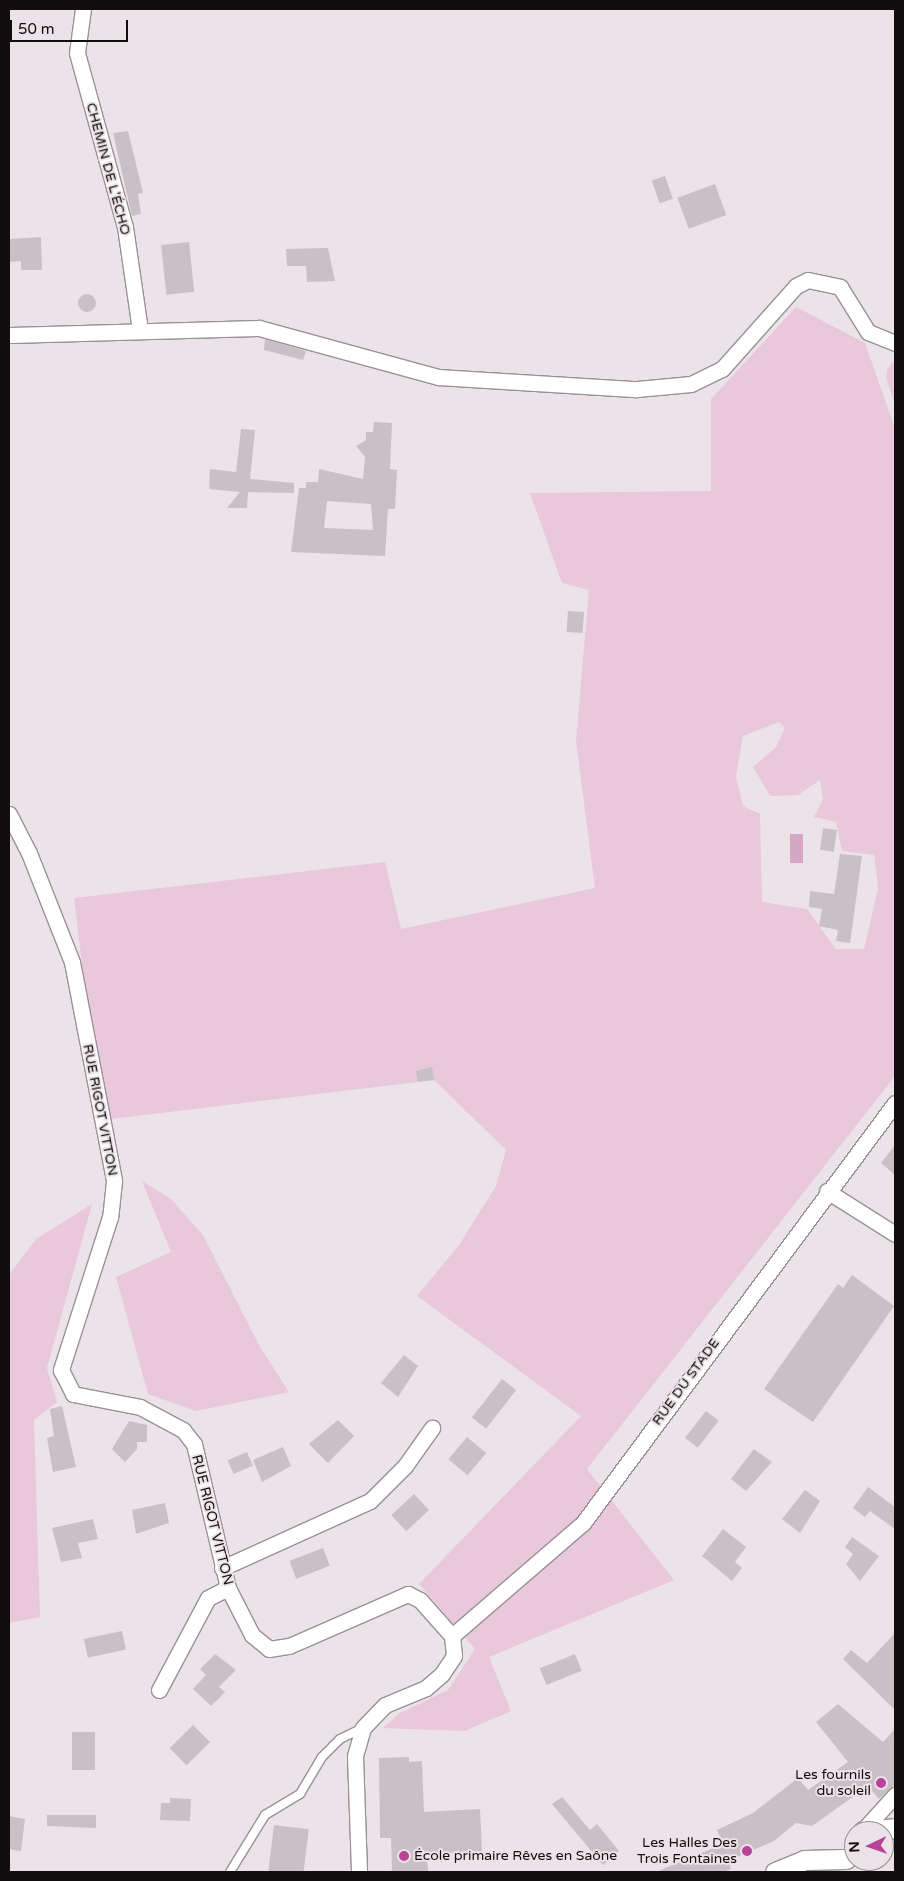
<!DOCTYPE html>
<meta charset="utf-8">
<style>
body{margin:0}
#map{position:relative;width:904px;height:1881px;overflow:hidden;background:#ebe3e8;font-family:"Varela Round",sans-serif}
div>[style]{position:absolute}
[style*='--x']{left:calc(var(--x)*1px);top:calc(var(--y)*1px);width:calc(var(--w)*1px);rotate:calc(var(--a)*1deg)}
.green>*{inset:0;background:#e9c8dc}
.water>*{inset:0;background:#d4a7c4;transform-origin:0 0}
.building>*{inset:0;background:#c8c0c5;transform-origin:0 0}
.round{border-radius:50%}
.roads{filter:drop-shadow(1px 0 #999196) drop-shadow(-1px 0 #999196) drop-shadow(0 1px #999196) drop-shadow(0 -1px #999196)}
.service>*{height:8px;margin:-4px;padding:0 4px;transform-origin:4px;border-radius:4px;background:#fff}
.minor>*{height:15px;margin:-7.5px;padding:0 7.5px;transform-origin:7.5px;border-radius:7.5px;background:#fff}
.tertiary>*{height:19px;margin:-9.5px;padding:0 9.5px;transform-origin:9.5px;border-radius:9.5px;background:#fff}
.dots>*{width:14px;height:14px;translate:-50% -50%;box-sizing:border-box;border:2px solid #ebe3e8;border-radius:50%}
span{translate:-50% -50%;white-space:nowrap;text-align:center;line-height:1.15;-webkit-text-stroke:4px #ebe3e8;paint-order:stroke}
.street-label{font-size:14px;color:#100e0f}
.poi-label{font-size:14px;color:#100e0f}
.right{translate:-100% -50%;text-align:right}
.left{translate:0 -50%;text-align:left}
.frame{position:absolute;inset:0;border:10px solid #100e0f;pointer-events:none}
.north{position:absolute;left:844px;top:1821px;width:50px;height:50px;box-sizing:border-box;background:#ebe3e8;border:1px solid #938e91;border-radius:50%;rotate:267deg;font-size:14px;font-weight:700;line-height:20px;text-align:center;color:#100e0f}
.north::after{content:'';display:block;margin:auto;width:18px;height:22px;background:#b94399;clip-path:polygon(50% 0,100% 100%,50% 72%,0 100%)}
.scale{position:absolute;left:10px;top:20px;width:118px;height:22px;box-sizing:border-box;border:2px solid #100e0f;border-top:0;padding-left:6px;font-size:15px;line-height:18px;white-space:nowrap;color:#100e0f;-webkit-text-stroke:4px #ebe3e8;paint-order:stroke}
</style>
<div id="map">
<div class="green">
<i style="clip-path:polygon(evenodd,796px 307px,865px 343px,895px 428px,895px 1076px,587px 1469px,674px 1580px,489px 1657px,511px 1711px,465px 1731px,383px 1728px,400px 1713px,448px 1690px,475px 1649px,419px 1584px,581px 1416px,417px 1296px,459px 1245px,496px 1186px,506px 1150px,434px 1080px,111px 1119px,85px 988px,74px 898px,385px 862px,401px 929px,595px 888px,576px 741px,589px 590px,562px 583px,530px 493px,711px 491px,711px 399px,796px 307px,779px 722px,785px 728px,776px 747px,753px 767px,770px 796px,798px 795px,820px 780px,823px 799px,814px 817px,836px 822px,842px 851px,874px 855px,878px 888px,864px 949px,836px 949px,807px 909px,762px 902px,760px 814px,743px 806px,736px 777px,743px 736px,779px 722px)"></i>
<i style="clip-path:polygon(895px 360px,895px 404px,886px 378px,887px 369px)"></i>
<i style="clip-path:polygon(142px 1181px,171px 1199px,203px 1235px,260px 1347px,289px 1392px,196px 1411px,148px 1394px,116px 1277px,171px 1252px)"></i>
<i style="clip-path:polygon(92px 1204px,47px 1368px,57px 1402px,34px 1420px,40px 1617px,9px 1623px,9px 1275px,36px 1239px)"></i>
</div>
<div class="water">
<i style="left:790px;top:834px;width:13px;height:29px"></i>
</div>
<div class="building">
<i style="clip-path:polygon(128px 131px,143px 193px,138px 194px,141px 214px,132px 216px,113px 133px)"></i>
<i style="left:665px;top:176px;width:24px;height:14px;rotate:71deg"></i>
<i style="left:715px;top:184px;width:33px;height:40px;rotate:70deg"></i>
<i style="clip-path:polygon(41px 237px,42px 270px,21px 270px,21px 261px,9px 262px,9px 239px)"></i>
<i style="left:189px;top:242px;width:50px;height:28px;rotate:84deg"></i>
<i style="clip-path:polygon(328px 248px,335px 281px,307px 282px,306px 266px,287px 266px,286px 249px)"></i>
<i class="round" style="left:78px;top:294px;width:18px;height:18px"></i>
<i style="clip-path:polygon(265px 339px,306px 351px,303px 360px,264px 350px)"></i>
<i style="clip-path:polygon(evenodd,374px 422px,392px 423px,390px 469px,397px 470px,395px 509px,388px 509px,385px 556px,291px 552px,299px 488px,306px 488px,306px 482px,318px 482px,319px 469px,363px 479px,365px 457px,356px 446px,366px 440px,366px 432px,373px 432px,374px 422px,327px 501px,371px 504px,373px 530px,324px 528px,327px 501px)"></i>
<i style="clip-path:polygon(241px 429px,255px 430px,250px 479px,294px 483px,294px 493px,248px 492px,247px 508px,227px 508px,240px 492px,209px 489px,210px 469px,236px 472px)"></i>
<i style="left:568px;top:611px;width:16px;height:21px;rotate:4deg"></i>
<i style="left:823px;top:828px;width:14px;height:22px;rotate:8deg"></i>
<i style="clip-path:polygon(840px 854px,862px 856px,850px 943px,836px 941px,838px 930px,819px 926px,822px 909px,809px 907px,810px 891px,834px 894px)"></i>
<i style="clip-path:polygon(432px 1067px,434px 1080px,418px 1082px,416px 1071px)"></i>
<i style="clip-path:polygon(895px 1145px,895px 1175px,881px 1163px)"></i>
<i style="clip-path:polygon(852px 1275px,894px 1306px,813px 1422px,764px 1389px,838px 1284px,843px 1288px)"></i>
<i style="clip-path:polygon(404px 1355px,418px 1366px,398px 1397px,381px 1383px)"></i>
<i style="left:502px;top:1379px;width:18px;height:49px;rotate:38deg"></i>
<i style="clip-path:polygon(62px 1406px,76px 1467px,53px 1472px,47px 1438px,54px 1436px,50px 1409px)"></i>
<i style="left:706px;top:1411px;width:16px;height:34px;rotate:38deg"></i>
<i style="clip-path:polygon(338px 1420px,354px 1436px,328px 1463px,309px 1444px)"></i>
<i style="clip-path:polygon(129px 1421px,147px 1425px,147px 1442px,137px 1442px,137px 1449px,125px 1462px,112px 1449px)"></i>
<i style="left:467px;top:1437px;width:25px;height:29px;rotate:40deg"></i>
<i style="clip-path:polygon(283px 1447px,291px 1466px,262px 1482px,253px 1460px)"></i>
<i style="clip-path:polygon(754px 1449px,772px 1462px,746px 1491px,731px 1479px)"></i>
<i style="left:247px;top:1452px;width:15px;height:21px;rotate:67deg"></i>
<i style="clip-path:polygon(868px 1487px,895px 1507px,895px 1529px,870px 1511px,865px 1517px,853px 1508px)"></i>
<i style="clip-path:polygon(805px 1490px,820px 1501px,800px 1533px,782px 1519px)"></i>
<i style="left:414px;top:1494px;width:22px;height:31px;rotate:47deg"></i>
<i style="clip-path:polygon(165px 1503px,169px 1523px,136px 1534px,132px 1510px)"></i>
<i style="clip-path:polygon(93px 1519px,98px 1539px,78px 1543px,82px 1558px,61px 1562px,52px 1528px)"></i>
<i style="clip-path:polygon(723px 1529px,746px 1547px,735px 1562px,742px 1568px,732px 1581px,702px 1556px)"></i>
<i style="clip-path:polygon(852px 1537px,879px 1556px,860px 1581px,846px 1564px,853px 1554px,845px 1547px)"></i>
<i style="left:323px;top:1548px;width:19px;height:36px;rotate:69deg"></i>
<i style="left:122px;top:1631px;width:19px;height:39px;rotate:78deg"></i>
<i style="clip-path:polygon(895px 1633px,895px 1710px,843px 1659px,851px 1650px,867px 1663px)"></i>
<i style="clip-path:polygon(215px 1654px,236px 1670px,219px 1687px,225px 1692px,211px 1706px,193px 1689px,206px 1675px,200px 1669px)"></i>
<i style="left:575px;top:1654px;width:18px;height:38px;rotate:68deg"></i>
<i style="clip-path:polygon(838px 1704px,883px 1742px,895px 1729px,895px 1785px,879px 1799px,868px 1786px,812px 1826px,796px 1823px,774px 1841px,728px 1861px,731px 1869px,723px 1872px,656px 1872px,723px 1844px,717px 1830px,753px 1813px,798px 1778px,808px 1790px,848px 1762px,816px 1722px)"></i>
<i style="left:193px;top:1725px;width:24px;height:33px;rotate:45deg"></i>
<i style="left:72px;top:1732px;width:23px;height:38px"></i>
<i style="clip-path:polygon(409px 1757px,409px 1762px,422px 1761px,424px 1812px,480px 1809px,482px 1851px,427px 1854px,428px 1872px,392px 1872px,391px 1838px,380px 1838px,379px 1758px)"></i>
<i style="clip-path:polygon(562px 1797px,590px 1830px,597px 1824px,619px 1851px,603px 1865px,552px 1804px)"></i>
<i style="clip-path:polygon(170px 1798px,191px 1799px,190px 1821px,160px 1820px,161px 1803px,170px 1803px)"></i>
<i style="clip-path:polygon(47px 1815px,96px 1815px,96px 1828px,47px 1826px)"></i>
<i style="clip-path:polygon(9px 1816px,25px 1819px,21px 1851px,9px 1849px)"></i>
<i style="left:274px;top:1825px;width:35px;height:47px;rotate:7deg"></i>
</div>
<div class="roads">
<div class="service">
<i style="--x:230;--y:1872;--w:67;--a:-58.4"></i>
<i style="--x:265;--y:1815;--w:41;--a:-31"></i>
<i style="--x:300;--y:1794;--w:43;--a:-59.3"></i>
<i style="--x:322;--y:1757;--w:25;--a:-45"></i>
<i style="--x:340;--y:1739;--w:25;--a:-26"></i>
</div>
<div class="minor">
<i style="--x:83;--y:9;--w:44;--a:97.8"></i>
<i style="--x:77;--y:53;--w:180;--a:74.6"></i>
<i style="--x:125;--y:227;--w:104;--a:81.7"></i>
<i style="--x:9;--y:335;--w:250;--a:-1.6"></i>
<i style="--x:259;--y:328;--w:186;--a:15.3"></i>
<i style="--x:438;--y:377;--w:199;--a:3.5"></i>
<i style="--x:637;--y:389;--w:54;--a:-5.3"></i>
<i style="--x:691;--y:384;--w:34;--a:-26"></i>
<i style="--x:722;--y:369;--w:111;--a:-48.3"></i>
<i style="--x:796;--y:286;--w:13;--a:-27"></i>
<i style="--x:808;--y:280;--w:33;--a:12"></i>
<i style="--x:840;--y:287;--w:53;--a:58.1"></i>
<i style="--x:868;--y:332;--w:29;--a:22"></i>
<i style="--x:9;--y:814;--w:44;--a:62.9"></i>
<i style="--x:29;--y:853;--w:117;--a:68.5"></i>
<i style="--x:72;--y:962;--w:223;--a:79.1"></i>
<i style="--x:114;--y:1181;--w:36;--a:96"></i>
<i style="--x:110;--y:1217;--w:161;--a:107.8"></i>
<i style="--x:61;--y:1370;--w:27;--a:63"></i>
<i style="--x:73;--y:1394;--w:68;--a:11"></i>
<i style="--x:140;--y:1407;--w:49;--a:28.1"></i>
<i style="--x:183;--y:1430;--w:18;--a:52"></i>
<i style="--x:194;--y:1444;--w:148;--a:76.7"></i>
<i style="--x:228;--y:1588;--w:53;--a:62.9"></i>
<i style="--x:252;--y:1635;--w:22;--a:39"></i>
<i style="--x:269;--y:1649;--w:20;--a:-9"></i>
<i style="--x:289;--y:1646;--w:130;--a:-23.6"></i>
<i style="--x:408;--y:1594;--w:13;--a:27"></i>
<i style="--x:420;--y:1600;--w:48;--a:48.4"></i>
<i style="--x:452;--y:1636;--w:20;--a:84"></i>
<i style="--x:454;--y:1656;--w:22;--a:124"></i>
<i style="--x:442;--y:1674;--w:21;--a:139"></i>
<i style="--x:426;--y:1688;--w:44;--a:157.5"></i>
<i style="--x:385;--y:1705;--w:32;--a:134"></i>
<i style="--x:363;--y:1728;--w:29;--a:106"></i>
<i style="--x:355;--y:1756;--w:116;--a:88"></i>
<i style="--x:827;--y:1191;--w:80;--a:32.3"></i>
<i style="--x:222;--y:1568;--w:162;--a:-24.4"></i>
<i style="--x:370;--y:1501;--w:49;--a:-45"></i>
<i style="--x:405;--y:1466;--w:47;--a:-54.6"></i>
<i style="--x:452;--y:1636;--w:173;--a:-40.8"></i>
<i style="--x:583;--y:1523;--w:523;--a:-53.39"></i>
<i style="--x:159;--y:1690;--w:104;--a:-62"></i>
<i style="--x:208;--y:1598;--w:22;--a:-27"></i>
<i style="--x:865;--y:1828;--w:45;--a:-47.7"></i>
</div>
<div class="tertiary">
<i style="--x:863;--y:1831;--w:32;--a:-5"></i>
<i style="--x:775;--y:1872;--w:31;--a:-22"></i>
<i style="--x:804;--y:1860;--w:42;--a:-1.4"></i>
</div>
</div>
<div class="dots">
<i style="left:881px;top:1783px;background:#b94399"></i>
<i style="left:747px;top:1851px;background:#b94399"></i>
<i style="left:404px;top:1856px;background:#b94399"></i>
</div>
<div class="street-label">
<span style="left:108px;top:169px;rotate:75deg">CHEMIN DE L'ÉCHO</span>
<span style="left:100px;top:1110px;rotate:79deg">RUE RIGOT VITTON</span>
<span style="left:686px;top:1382px;rotate:-54deg">RUE DU STADE</span>
<span style="left:212px;top:1520px;rotate:76deg">RUE RIGOT VITTON</span>
</div>
<div class="poi-label">
<span class="right" style="left:871px;top:1783px">Les fournils<br>du soleil</span>
<span class="right" style="left:737px;top:1851px">Les Halles Des<br>Trois Fontaines</span>
<span class="left" style="left:414px;top:1856px">École primaire Rêves en Saône</span>
</div>
<div class="frame"></div>
<div class="north">N</div>
<div class="scale">50 m</div>
</div>
